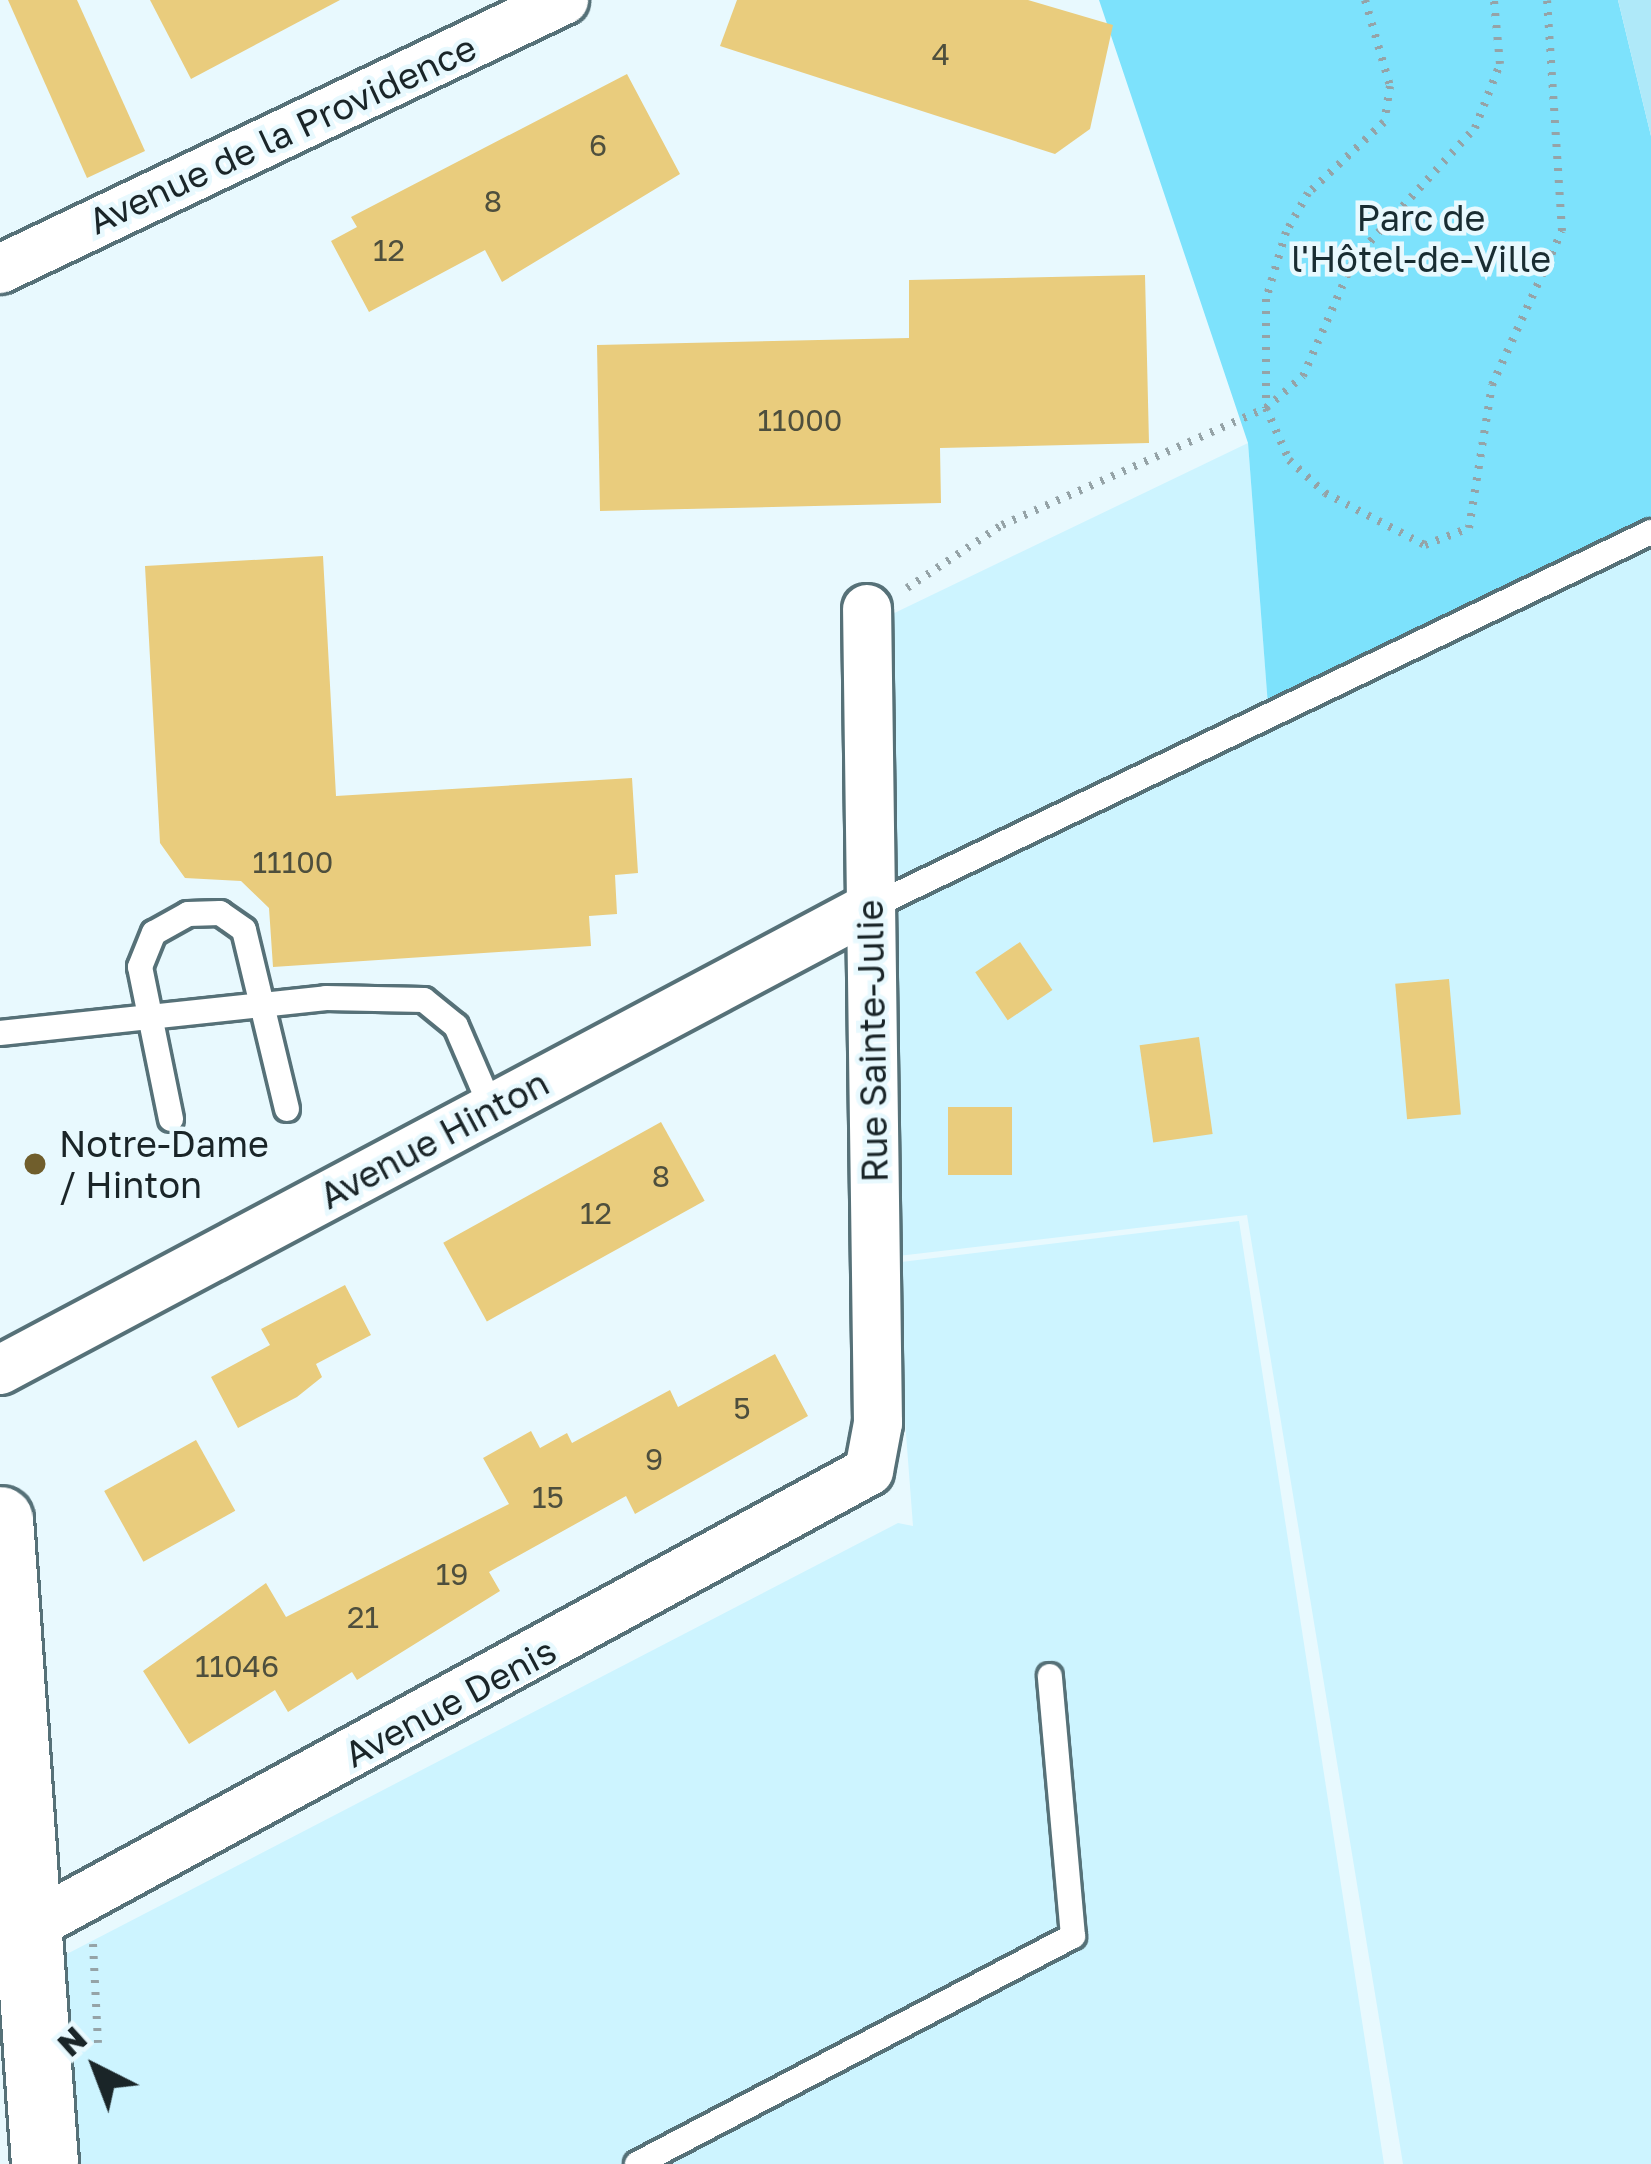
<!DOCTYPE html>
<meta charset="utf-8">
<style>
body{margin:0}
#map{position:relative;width:1651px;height:2164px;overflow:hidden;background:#e8f9fe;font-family:"Golos Text",sans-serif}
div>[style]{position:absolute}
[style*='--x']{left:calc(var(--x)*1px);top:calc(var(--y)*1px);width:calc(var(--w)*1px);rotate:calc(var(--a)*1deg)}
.built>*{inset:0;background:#cdf4ff}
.green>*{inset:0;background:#7de2fc}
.water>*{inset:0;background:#afe9f9}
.building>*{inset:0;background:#e9cc7d;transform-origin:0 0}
.path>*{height:8px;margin-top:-4px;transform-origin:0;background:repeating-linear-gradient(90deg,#95a3a7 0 3px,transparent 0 12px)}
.roads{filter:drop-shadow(3px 0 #567178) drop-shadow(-3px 0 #567178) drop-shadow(0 3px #567178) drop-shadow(0 -3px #567178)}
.lane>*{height:24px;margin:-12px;padding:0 12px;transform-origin:12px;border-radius:12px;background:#fff}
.street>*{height:48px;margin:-24px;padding:0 24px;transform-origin:24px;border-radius:24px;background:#fff}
.secondary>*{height:66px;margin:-33px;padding:0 33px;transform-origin:33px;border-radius:33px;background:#fff}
.dots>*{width:33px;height:33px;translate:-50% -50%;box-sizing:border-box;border:6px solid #e8f9fe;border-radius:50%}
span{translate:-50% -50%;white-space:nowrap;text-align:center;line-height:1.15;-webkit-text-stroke:9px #e8f9fe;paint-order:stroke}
.number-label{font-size:30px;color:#4e4f3d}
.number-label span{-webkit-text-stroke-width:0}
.street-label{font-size:36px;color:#1a2528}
.park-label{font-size:36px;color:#192d32}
.poi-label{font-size:36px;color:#1a2528}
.left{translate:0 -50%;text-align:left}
.north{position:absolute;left:36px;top:2008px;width:120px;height:120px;-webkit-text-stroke:9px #e8f9fe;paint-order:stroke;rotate:318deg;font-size:33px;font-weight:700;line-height:48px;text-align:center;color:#1a2528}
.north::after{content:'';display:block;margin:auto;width:42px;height:54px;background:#1a2528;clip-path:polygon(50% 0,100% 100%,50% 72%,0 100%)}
</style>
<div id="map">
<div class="built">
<i style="clip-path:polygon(1248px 443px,1269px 718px,1651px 545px,1651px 2164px,1403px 2164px,1247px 1215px,898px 1256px,882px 619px)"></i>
<i style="clip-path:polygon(1239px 1221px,1384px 2164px,78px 2164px,63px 1956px,898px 1523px,913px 1526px,893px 1263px)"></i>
</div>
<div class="green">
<i style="clip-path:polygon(1099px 0,1618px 0,1651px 136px,1651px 545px,1269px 719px,1248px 443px)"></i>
</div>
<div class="water">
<i style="clip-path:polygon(1618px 0,1651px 0,1651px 136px)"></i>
</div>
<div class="building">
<i style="clip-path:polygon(8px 0,77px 0,145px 151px,87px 178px)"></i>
<i style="clip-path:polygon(150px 0,340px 0,191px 79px)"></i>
<i style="clip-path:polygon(737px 0,1028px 0,1113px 25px,1090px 129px,1055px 154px,720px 46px)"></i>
<i style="clip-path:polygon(627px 74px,680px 174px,502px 282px,485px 250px,369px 312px,331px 241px,357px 227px,351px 217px)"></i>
<i style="clip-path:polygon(1145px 275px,1149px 443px,940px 448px,941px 503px,600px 511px,597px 345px,909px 338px,909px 280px)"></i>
<i style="clip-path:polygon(323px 556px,336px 796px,632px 778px,638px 873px,615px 875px,617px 914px,589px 916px,591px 946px,273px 967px,269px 908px,241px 881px,185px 878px,160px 843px,145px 566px)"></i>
<i style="left:1020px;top:942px;width:58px;height:54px;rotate:56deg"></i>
<i style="left:1449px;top:979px;width:136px;height:54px;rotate:85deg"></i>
<i style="left:1199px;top:1037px;width:98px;height:60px;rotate:82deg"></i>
<i style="left:948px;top:1107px;width:64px;height:68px"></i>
<i style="left:661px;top:1122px;width:90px;height:249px;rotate:61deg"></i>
<i style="clip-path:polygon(345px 1285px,371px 1335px,316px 1364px,322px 1377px,297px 1397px,238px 1428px,211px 1377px,270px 1345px,261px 1329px)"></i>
<i style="clip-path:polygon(775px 1354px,808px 1416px,635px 1514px,626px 1496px,489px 1572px,500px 1591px,357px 1680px,352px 1672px,288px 1712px,275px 1690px,189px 1744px,143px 1671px,266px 1583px,286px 1617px,509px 1504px,483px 1458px,531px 1431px,540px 1448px,567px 1433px,572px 1443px,670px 1390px,678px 1407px)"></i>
<i style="left:196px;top:1440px;width:81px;height:105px;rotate:61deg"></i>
</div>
<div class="path">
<i style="--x:1365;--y:0;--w:90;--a:73.8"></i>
<i style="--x:1390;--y:86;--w:36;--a:99"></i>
<i style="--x:1384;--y:122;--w:104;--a:136.9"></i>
<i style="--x:1308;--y:193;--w:45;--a:119.4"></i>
<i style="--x:1286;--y:232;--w:70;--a:106.6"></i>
<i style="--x:1266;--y:299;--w:109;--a:90"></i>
<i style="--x:1266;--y:408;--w:57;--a:66.1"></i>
<i style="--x:1289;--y:460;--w:49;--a:42.5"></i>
<i style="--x:1325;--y:493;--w:113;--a:27.5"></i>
<i style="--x:1425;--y:545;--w:47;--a:-21.1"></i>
<i style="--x:1469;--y:528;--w:145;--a:-80.9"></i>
<i style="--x:1492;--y:385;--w:169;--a:-65.6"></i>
<i style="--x:1562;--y:231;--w:231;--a:-93.7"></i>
<i style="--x:907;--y:588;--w:114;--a:-33.6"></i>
<i style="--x:1002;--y:525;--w:289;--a:-23.9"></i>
<i style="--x:1266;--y:408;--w:49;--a:-40.9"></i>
<i style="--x:1303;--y:376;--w:128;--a:-66.4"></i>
<i style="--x:1354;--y:259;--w:178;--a:-47.3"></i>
<i style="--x:1475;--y:128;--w:69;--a:-68.7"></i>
<i style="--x:1500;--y:64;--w:64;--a:-95.4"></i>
<i style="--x:93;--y:1944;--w:99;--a:87.1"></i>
</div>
<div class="roads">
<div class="lane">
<i style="--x:869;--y:908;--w:868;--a:-25.68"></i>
<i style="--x:0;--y:1033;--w:328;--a:-6.1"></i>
<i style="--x:326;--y:998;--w:98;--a:1.2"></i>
<i style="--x:424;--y:1000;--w:41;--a:39.1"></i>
<i style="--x:456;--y:1026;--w:90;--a:66.6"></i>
<i style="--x:171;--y:1119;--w:155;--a:-101.5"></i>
<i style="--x:140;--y:967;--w:37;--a:-68"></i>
<i style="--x:154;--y:933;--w:39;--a:-29"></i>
<i style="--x:188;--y:914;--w:32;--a:-2"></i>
<i style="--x:220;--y:913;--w:29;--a:35"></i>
<i style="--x:244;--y:930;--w:184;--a:76.5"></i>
<i style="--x:637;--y:2164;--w:492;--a:-27.6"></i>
<i style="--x:1073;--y:1936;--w:261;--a:-95.1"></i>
</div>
<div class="street">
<i style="--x:0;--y:269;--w:625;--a:-25.5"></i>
<i style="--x:0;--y:1370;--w:984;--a:-28"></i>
<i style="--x:28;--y:1928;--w:957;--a:-28.52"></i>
<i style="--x:869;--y:1471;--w:49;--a:-79.4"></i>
<i style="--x:878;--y:1423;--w:814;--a:-90.77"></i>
</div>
<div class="secondary">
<i style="--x:0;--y:1520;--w:646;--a:86"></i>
</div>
</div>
<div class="dots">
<i style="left:35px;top:1164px;background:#705e2c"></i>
</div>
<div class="number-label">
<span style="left:941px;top:54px">4</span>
<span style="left:598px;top:145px">6</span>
<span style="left:493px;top:201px">8</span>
<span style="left:389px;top:250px">12</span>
<span style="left:800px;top:420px">11000</span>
<span style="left:293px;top:862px">11100</span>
<span style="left:661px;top:1176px">8</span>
<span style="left:596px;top:1213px">12</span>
<span style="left:742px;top:1408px">5</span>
<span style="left:654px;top:1459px">9</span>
<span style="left:548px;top:1497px">15</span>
<span style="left:452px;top:1574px">19</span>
<span style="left:363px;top:1617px">21</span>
<span style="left:237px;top:1666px">11046</span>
</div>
<div class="street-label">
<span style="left:282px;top:134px;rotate:-25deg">Avenue de la Providence</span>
<span style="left:872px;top:1041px;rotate:-91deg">Rue Sainte-Julie</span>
<span style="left:434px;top:1139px;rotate:-28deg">Avenue Hinton</span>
<span style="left:450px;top:1702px;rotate:-28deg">Avenue Denis</span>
</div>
<div class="park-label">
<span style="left:1421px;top:238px">Parc de<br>l'Hôtel-de-Ville</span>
</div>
<div class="poi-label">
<span class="left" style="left:59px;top:1164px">Notre-Dame<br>/ Hinton</span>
</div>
<div class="north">N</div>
</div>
